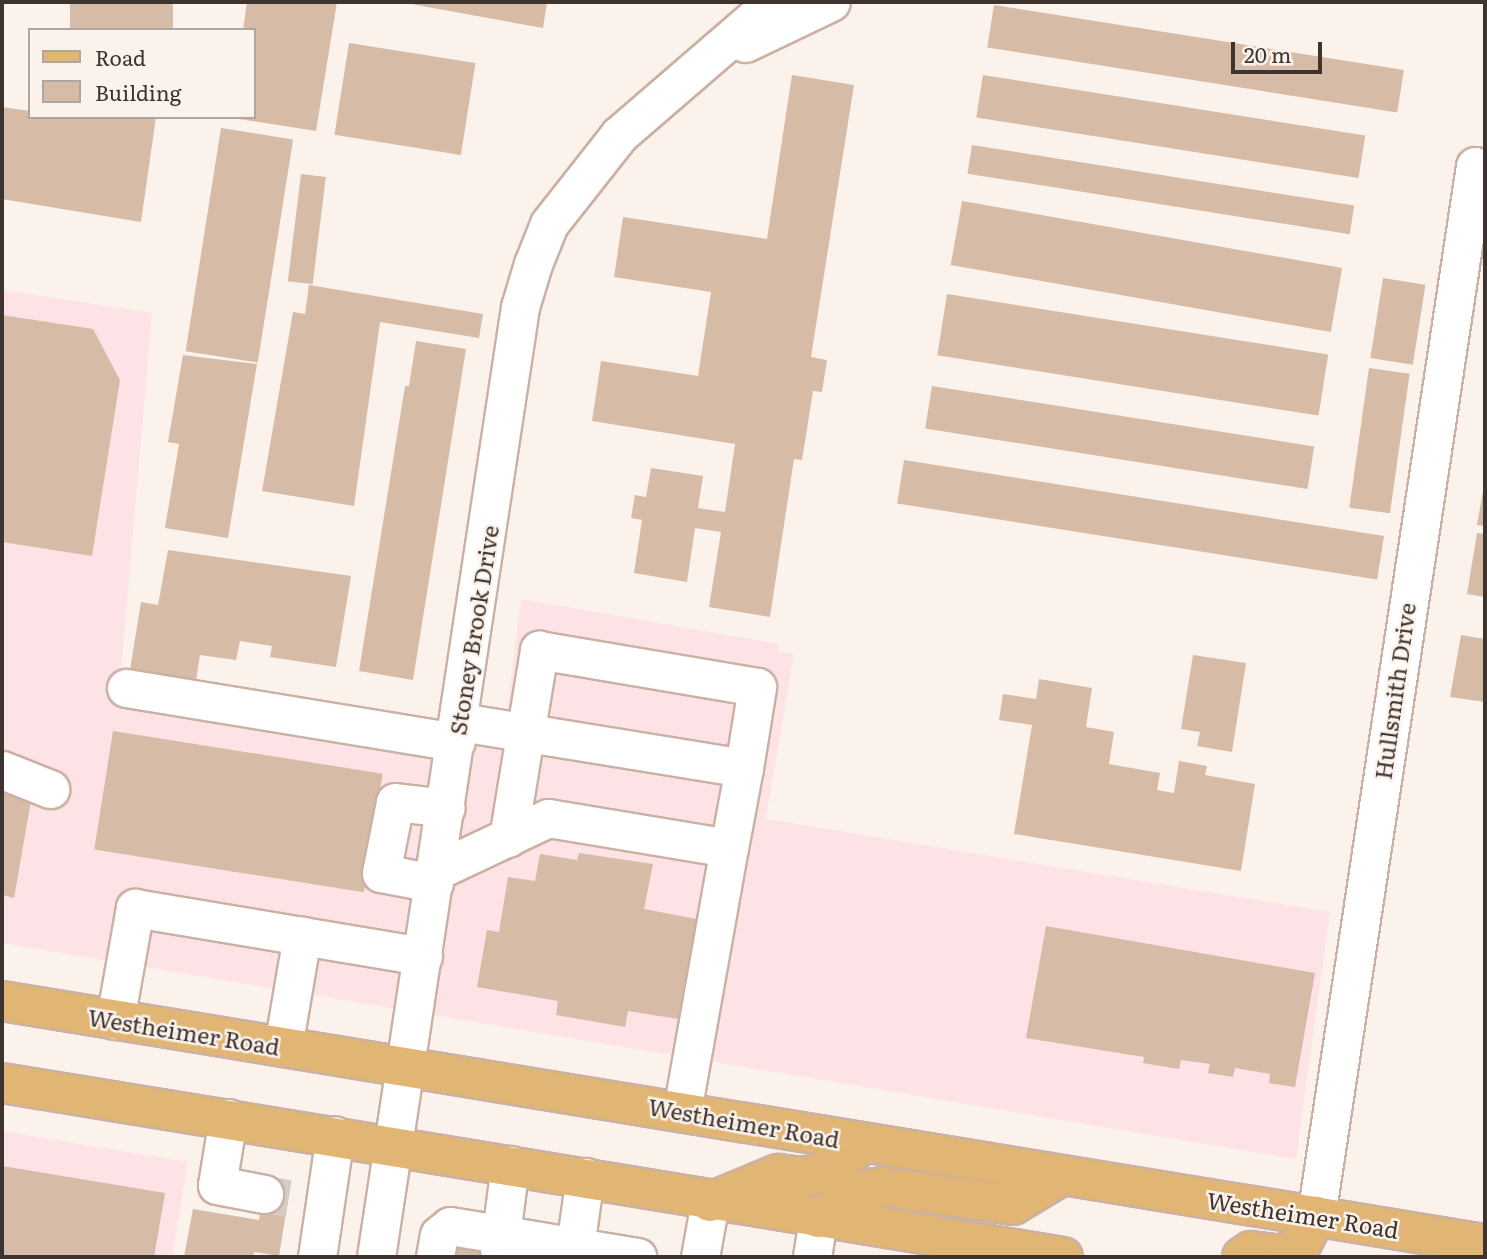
<!DOCTYPE html>
<style>
body{margin:0}
#map{position:relative;width:1487px;height:1259px;overflow:hidden;background:#fcf2ec;font-family:Literata,serif}
div>[style]{position:absolute}
[style*='--x']{left:calc(var(--x)*1px);top:calc(var(--y)*1px);width:calc(var(--w)*1px);rotate:calc(var(--a)*1deg)}
.commercial>*{inset:0;background:#fde2e6}
.building>*{inset:0;background:#d6bba6;transform-origin:0 0}
.minor-tunnel>*{height:37px;margin-top:-18.5px;transform-origin:0;background:repeating-linear-gradient(90deg,#d6ccc6 0 37px,transparent 0 55px)}
.roads{filter:drop-shadow(2px 0 #cab1a3) drop-shadow(-2px 0 #cab1a3) drop-shadow(0 2px #cab1a3) drop-shadow(0 -2px #cab1a3)}
.minor>*{height:37px;margin:-18.5px;padding:0 18.5px;transform-origin:18.5px;border-radius:18.5px;background:#fff}
.major>*{height:38px;margin:-19px;padding:0 19px;transform-origin:19px;border-radius:19px;background:#e1b573}
span{translate:-50% -50%;white-space:nowrap;text-align:center;line-height:1.15;-webkit-text-stroke:5px #fcf2ec;paint-order:stroke}
.street-label{font-size:23px;color:#3e342f}
.frame{position:absolute;inset:0;border:4px solid #3e342f;pointer-events:none}
.legend{position:absolute;left:28px;top:28px;width:228px;height:91px;box-sizing:border-box;background:#fcf2ec;border:2px solid #b0a6a0;margin:0;padding:9px 12px;list-style:none;font-size:21px;color:#3e342f}
.legend li{display:flex;align-items:center;gap:14px;height:35px}
.legend b{width:35px;border:2px solid #b0a6a0}
.scale{position:absolute;left:1231px;top:42px;width:91px;height:32px;box-sizing:border-box;border:4px solid #3e342f;border-top:0;padding-left:9px;font-size:21px;line-height:24px;white-space:nowrap;color:#3e342f;-webkit-text-stroke:5px #fcf2ec;paint-order:stroke}
</style>
<div id="map">
<div class="commercial">
<i style="clip-path:polygon(2px 290px,152px 313px,121px 672px,504px 736px,521px 599px,779px 644px,778px 651px,794px 654px,766px 819px,1330px 912px,1296px 1159px,2px 943px)"></i>
<i style="clip-path:polygon(2px 1131px,188px 1162px,172px 1257px,2px 1257px)"></i>
</div>
<div class="building">
<i style="left:70px;top:2px;width:103px;height:28px"></i>
<i style="clip-path:polygon(247px 2px,337px 2px,316px 131px,239px 119px,254px 117px,254px 30px,243px 30px)"></i>
<i style="clip-path:polygon(400px 2px,547px 2px,543px 28px)"></i>
<i style="left:994px;top:5px;width:415px;height:43px;rotate:9deg"></i>
<i style="left:349px;top:43px;width:128px;height:93px;rotate:9deg"></i>
<i style="clip-path:polygon(792px 75px,854px 85px,811px 357px,827px 360px,822px 392px,813px 391px,802px 460px,794px 459px,770px 617px,709px 607px,721px 532px,695px 528px,687px 582px,634px 573px,642px 520px,631px 518px,635px 495px,646px 497px,651px 468px,703px 476px,698px 508px,725px 512px,735px 444px,592px 421px,601px 361px,698px 376px,711px 292px,614px 277px,623px 217px,767px 239px)"></i>
<i style="left:983px;top:75px;width:387px;height:43px;rotate:9deg"></i>
<i style="clip-path:polygon(2px 107px,30px 111px,30px 117px,156px 117px,141px 222px,2px 199px)"></i>
<i style="left:221px;top:128px;width:73px;height:226px;rotate:9deg"></i>
<i style="left:972px;top:145px;width:387px;height:29px;rotate:9deg"></i>
<i style="left:301px;top:174px;width:25px;height:108px;rotate:7deg"></i>
<i style="left:962px;top:201px;width:386px;height:65px;rotate:10deg"></i>
<i style="left:1383px;top:278px;width:43px;height:81px;rotate:9deg"></i>
<i style="clip-path:polygon(309px 285px,483px 314px,479px 338px,380px 322px,354px 506px,262px 491px,293px 312px,305px 314px)"></i>
<i style="left:947px;top:294px;width:386px;height:62px;rotate:9deg"></i>
<i style="clip-path:polygon(2px 315px,93px 329px,120px 380px,92px 556px,2px 542px)"></i>
<i style="clip-path:polygon(416px 341px,466px 349px,413px 680px,359px 671px,405px 386px,409px 386px)"></i>
<i style="clip-path:polygon(183px 355px,257px 364px,228px 538px,165px 528px,179px 444px,168px 442px)"></i>
<i style="left:1369px;top:368px;width:41px;height:141px;rotate:8deg"></i>
<i style="left:932px;top:386px;width:387px;height:43px;rotate:9deg"></i>
<i style="left:904px;top:460px;width:486px;height:44px;rotate:9deg"></i>
<i style="clip-path:polygon(1484px 485px,1485px 485px,1485px 526px,1477px 525px)"></i>
<i style="clip-path:polygon(1477px 533px,1485px 534px,1485px 597px,1467px 594px)"></i>
<i style="clip-path:polygon(168px 550px,351px 576px,336px 667px,270px 657px,272px 646px,240px 641px,236px 660px,200px 655px,196px 681px,130px 670px,141px 602px,158px 605px)"></i>
<i style="clip-path:polygon(1461px 635px,1485px 639px,1485px 702px,1450px 697px)"></i>
<i style="clip-path:polygon(1193px 655px,1246px 663px,1232px 752px,1197px 746px,1200px 732px,1181px 729px)"></i>
<i style="clip-path:polygon(1039px 679px,1092px 688px,1086px 727px,1114px 732px,1109px 764px,1160px 773px,1157px 790px,1174px 793px,1179px 761px,1207px 766px,1205px 775px,1255px 784px,1241px 871px,1014px 834px,1032px 725px,999px 720px,1003px 694px,1036px 699px)"></i>
<i style="left:113px;top:731px;width:273px;height:120px;rotate:9deg"></i>
<i style="clip-path:polygon(2px 789px,32px 795px,14px 898px,2px 895px)"></i>
<i style="clip-path:polygon(579px 853px,653px 864px,644px 909px,702px 920px,685px 1020px,628px 1011px,625px 1027px,556px 1015px,558px 1001px,477px 987px,487px 930px,499px 932px,508px 877px,535px 881px,540px 854px,577px 860px)"></i>
<i style="clip-path:polygon(1046px 926px,1315px 973px,1295px 1087px,1269px 1083px,1270px 1074px,1235px 1068px,1233px 1077px,1208px 1073px,1210px 1064px,1181px 1060px,1179px 1069px,1143px 1063px,1144px 1057px,1026px 1038px)"></i>
<i style="clip-path:polygon(2px 1166px,165px 1193px,154px 1257px,2px 1257px)"></i>
<i style="clip-path:polygon(265px 1184px,290px 1188px,279px 1256px,254px 1252px,253px 1257px,184px 1257px,193px 1209px,259px 1220px)"></i>
<i style="clip-path:polygon(452px 1234px,575px 1257px,448px 1257px)"></i>
</div>
<div class="minor-tunnel">
<i style="--x:264;--y:1194;--w:25;--a:9"></i>
</div>
<div class="roads">
<div class="minor">
<i style="--x:745;--y:43;--w:95;--a:-25.5"></i>
<i style="--x:126;--y:688;--w:334;--a:9.3"></i>
<i style="--x:2;--y:770;--w:52;--a:21.6"></i>
<i style="--x:508;--y:838;--w:191;--a:-80.6"></i>
<i style="--x:539;--y:650;--w:221;--a:9.6"></i>
<i style="--x:757;--y:687;--w:82;--a:99.1"></i>
<i style="--x:436;--y:871;--w:124;--a:-25.3"></i>
<i style="--x:548;--y:818;--w:183;--a:9.4"></i>
<i style="--x:729;--y:848;--w:81;--a:-79.4"></i>
<i style="--x:744;--y:768;--w:289;--a:-170.8"></i>
<i style="--x:434;--y:883;--w:54;--a:-169.3"></i>
<i style="--x:381;--y:873;--w:72;--a:-78.8"></i>
<i style="--x:395;--y:802;--w:51;--a:6.7"></i>
<i style="--x:115;--y:1020;--w:114;--a:-79.9"></i>
<i style="--x:135;--y:908;--w:292;--a:9.5"></i>
<i style="--x:283;--y:1047;--w:113;--a:-80.3"></i>
<i style="--x:682;--y:1111;--w:267;--a:-79.9"></i>
<i style="--x:228;--y:1118;--w:68;--a:99.3"></i>
<i style="--x:217;--y:1185;--w:48;--a:10.8"></i>
<i style="--x:1316;--y:1216;--w:1062;--a:-81.39"></i>
<i style="--x:575;--y:1247;--w:71;--a:-81.9"></i>
<i style="--x:499;--y:1249;--w:85;--a:-82.5"></i>
<i style="--x:317;--y:1257;--w:123;--a:-81.6"></i>
<i style="--x:376;--y:1257;--w:961;--a:-81.38"></i>
<i style="--x:520;--y:307;--w:45;--a:-73.2"></i>
<i style="--x:533;--y:264;--w:43;--a:-68.2"></i>
<i style="--x:549;--y:224;--w:113;--a:-51.8"></i>
<i style="--x:619;--y:135;--w:203;--a:-40.8"></i>
<i style="--x:435;--y:1257;--w:22;--a:-80"></i>
<i style="--x:439;--y:1235;--w:14;--a:-39"></i>
<i style="--x:450;--y:1226;--w:190;--a:9.4"></i>
<i style="--x:700;--y:1257;--w:56;--a:-79.7"></i>
<i style="--x:812;--y:1257;--w:39;--a:-81"></i>
</div>
<div class="major">
<i style="--x:2;--y:1001;--w:1503;--a:9.31"></i>
<i style="--x:2;--y:1083;--w:1075;--a:9.31"></i>
<i style="--x:710;--y:1202;--w:74;--a:-22.4"></i>
<i style="--x:778;--y:1174;--w:24;--a:7"></i>
<i style="--x:802;--y:1177;--w:27;--a:-10"></i>
<i style="--x:829;--y:1172;--w:45;--a:-40.5"></i>
<i style="--x:818;--y:1218;--w:59;--a:-29.6"></i>
<i style="--x:869;--y:1189;--w:15;--a:-8"></i>
<i style="--x:884;--y:1187;--w:130;--a:7.9"></i>
<i style="--x:1013;--y:1205;--w:56;--a:-31.1"></i>
<i style="--x:1242;--y:1257;--w:11;--a:-34"></i>
<i style="--x:1251;--y:1251;--w:31;--a:7"></i>
<i style="--x:1282;--y:1255;--w:21;--a:-28"></i>
<i style="--x:1301;--y:1245;--w:33;--a:-63"></i>
</div>
</div>
<div class="street-label">
<span style="left:473px;top:630px;rotate:-81deg">Stoney Brook Drive</span>
<span style="left:1394px;top:691px;rotate:-82deg">Hullsmith Drive</span>
<span style="left:184px;top:1031px;rotate:9deg">Westheimer Road</span>
<span style="left:744px;top:1122px;rotate:10deg">Westheimer Road</span>
<span style="left:1303px;top:1214px;rotate:9deg">Westheimer Road</span>
</div>
<div class="frame"></div>
<ul class="legend">
<li><b style="height:9px;background:#e1b573"></b>Road</li>
<li><b style="height:19px;background:#d6bba6"></b>Building</li>
</ul>
<div class="scale">20 m</div>
</div>
